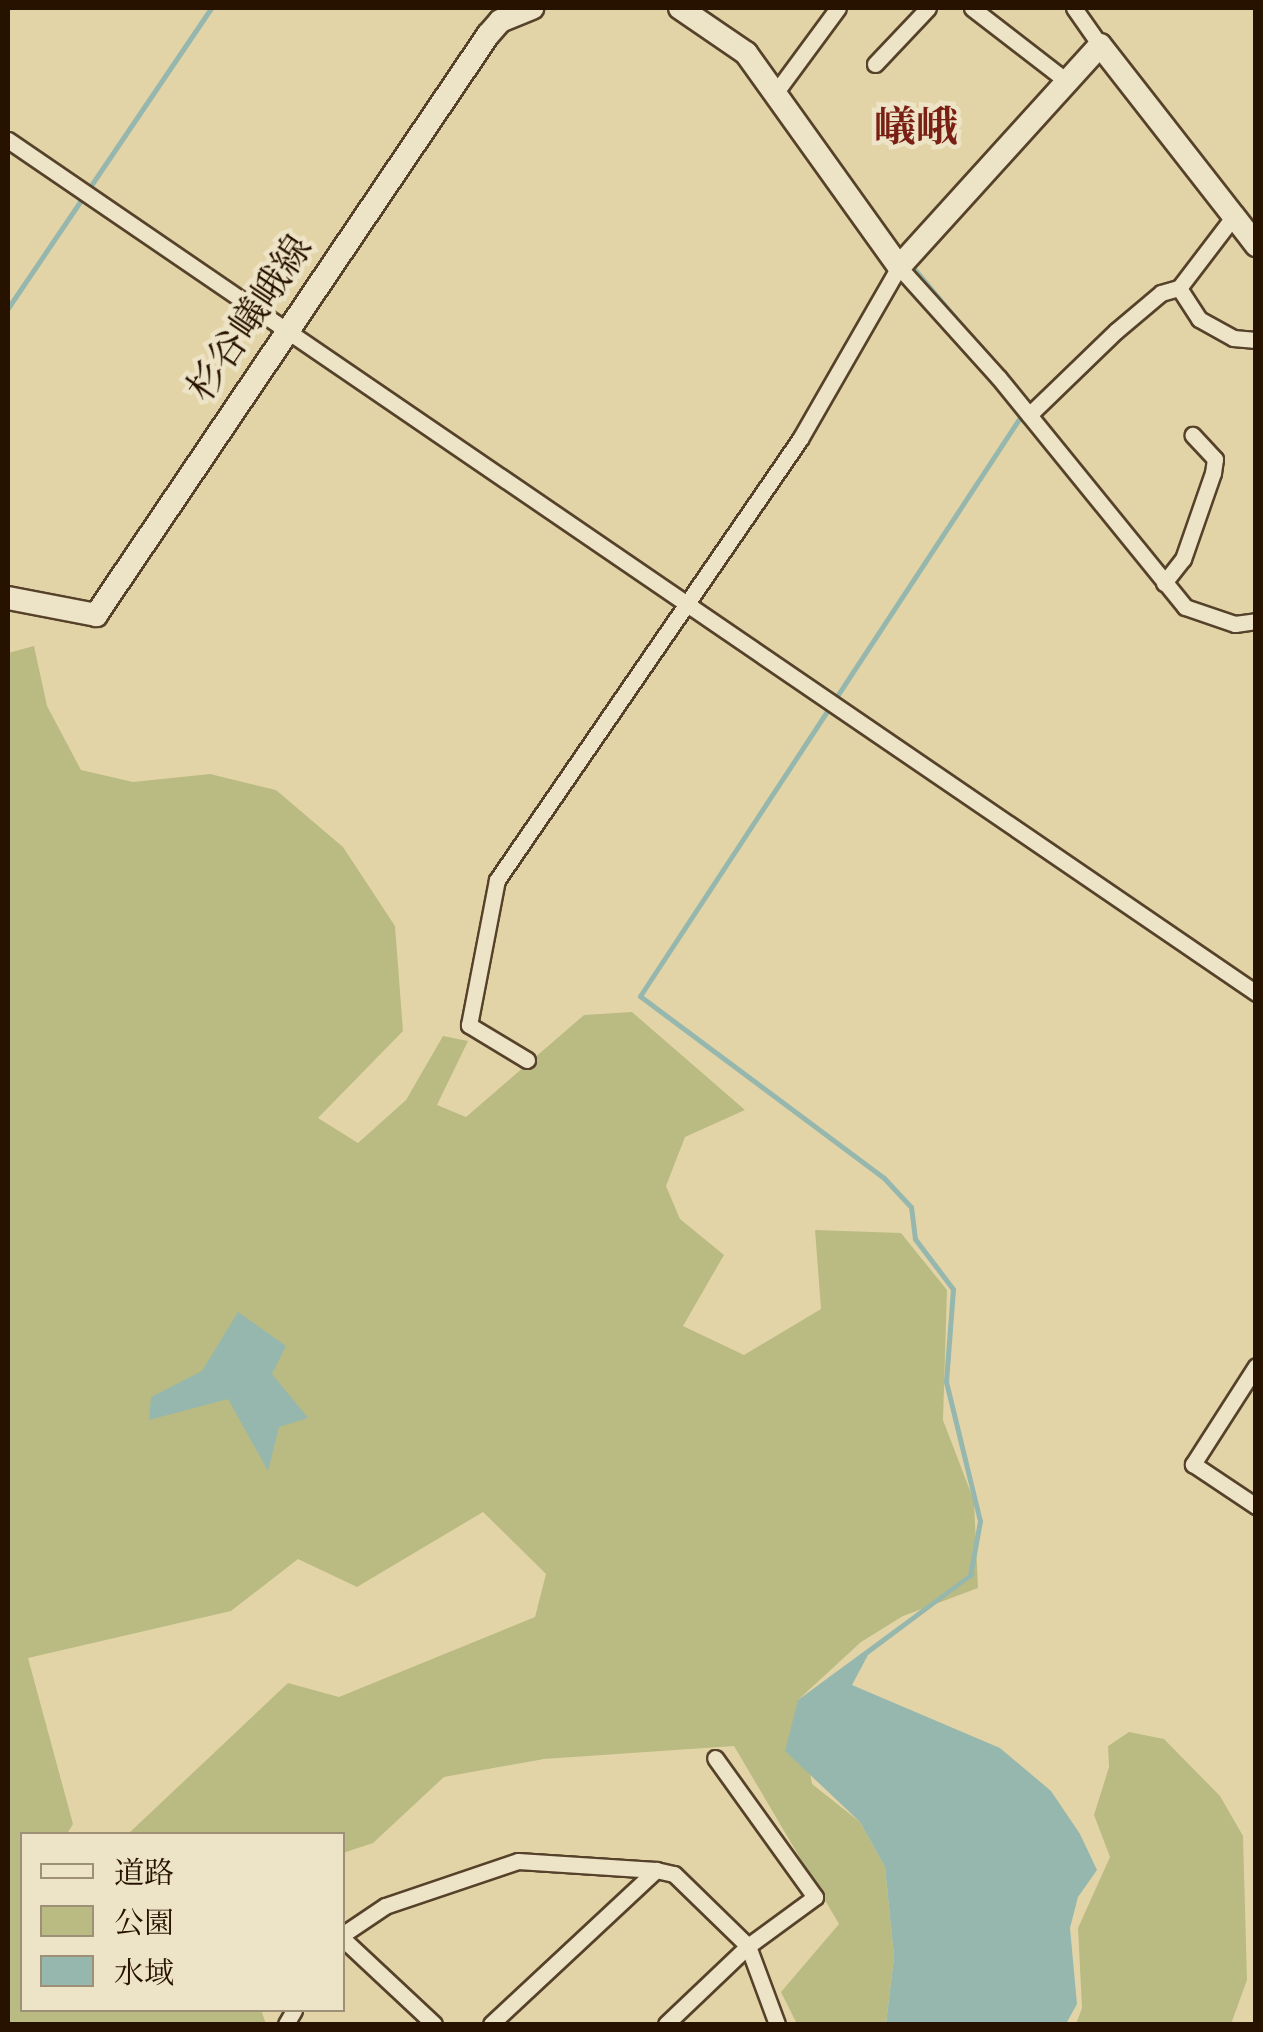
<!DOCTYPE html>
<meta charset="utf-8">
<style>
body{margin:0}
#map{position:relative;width:1263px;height:2032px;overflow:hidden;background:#e3d4a7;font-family:"Old Standard TT","Noto Serif JP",serif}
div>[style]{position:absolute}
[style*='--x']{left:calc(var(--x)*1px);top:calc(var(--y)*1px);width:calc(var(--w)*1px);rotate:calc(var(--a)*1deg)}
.green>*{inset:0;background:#babb83}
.water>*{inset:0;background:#96b7ad}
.stream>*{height:5px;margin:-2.5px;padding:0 2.5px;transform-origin:2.5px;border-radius:2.5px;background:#96b7ad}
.roads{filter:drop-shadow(2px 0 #56422a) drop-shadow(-2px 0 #56422a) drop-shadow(0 2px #56422a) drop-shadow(0 -2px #56422a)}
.minor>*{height:15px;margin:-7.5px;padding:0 7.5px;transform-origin:7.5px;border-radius:7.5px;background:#ede3c6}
.secondary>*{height:22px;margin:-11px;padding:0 11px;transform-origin:11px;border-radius:11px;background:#ede3c6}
span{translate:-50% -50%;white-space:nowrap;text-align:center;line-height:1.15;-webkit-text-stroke:9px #ede3c6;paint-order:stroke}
.street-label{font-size:38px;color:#271200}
.quarter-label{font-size:42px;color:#7a1f14;font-weight:700}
.frame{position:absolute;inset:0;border:10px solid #271200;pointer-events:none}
.legend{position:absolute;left:20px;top:1832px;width:325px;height:180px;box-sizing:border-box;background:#ede3c6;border:2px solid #9e8f77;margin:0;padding:12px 18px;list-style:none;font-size:30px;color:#271200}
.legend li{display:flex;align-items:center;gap:20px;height:50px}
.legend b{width:50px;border:2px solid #9e8f77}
</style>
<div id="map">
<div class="green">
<i style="clip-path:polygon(34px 646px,47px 706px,81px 770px,133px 782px,210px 774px,276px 790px,343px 847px,395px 926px,403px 1031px,318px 1118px,358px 1143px,406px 1100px,443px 1036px,468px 1041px,437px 1105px,466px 1117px,584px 1015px,632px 1012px,745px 1110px,685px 1137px,666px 1186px,680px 1219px,724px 1255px,683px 1326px,744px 1355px,821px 1309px,815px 1230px,901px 1233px,947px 1290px,943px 1420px,974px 1501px,978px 1588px,903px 1616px,861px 1642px,798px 1700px,812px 1784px,860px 1822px,885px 1867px,894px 1957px,886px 2024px,797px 2024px,781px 1992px,839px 1924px,734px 1746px,544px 1759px,444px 1777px,373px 1843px,343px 1853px,342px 1834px,128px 1834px,288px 1683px,339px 1697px,535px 1617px,546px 1574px,483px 1512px,357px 1587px,298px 1559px,231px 1611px,28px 1658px,73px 1824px,67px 1834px,22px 1834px,22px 2010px,261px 2010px,266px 2024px,8px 2024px,8px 653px)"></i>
<i style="clip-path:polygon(1129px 1732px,1164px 1739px,1220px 1796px,1243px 1836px,1247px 1980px,1231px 2024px,1076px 2024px,1082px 2008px,1078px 1928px,1110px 1857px,1094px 1815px,1109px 1767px,1108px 1746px)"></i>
</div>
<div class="water">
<i style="clip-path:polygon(238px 1312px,286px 1346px,272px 1374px,308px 1418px,279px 1427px,268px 1471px,228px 1399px,149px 1420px,151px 1397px,202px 1371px)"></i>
<i style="clip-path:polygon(972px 1572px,975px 1575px,868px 1655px,852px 1685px,1000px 1748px,1051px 1791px,1080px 1834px,1097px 1870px,1078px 1897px,1070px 1928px,1077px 2004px,1066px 2024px,886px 2024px,894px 1957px,885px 1867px,860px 1822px,785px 1751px,798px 1700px)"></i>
</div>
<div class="stream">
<i style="--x:701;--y:9;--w:63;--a:34.7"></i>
<i style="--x:911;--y:265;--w:89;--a:50"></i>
<i style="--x:8;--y:308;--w:362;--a:-55.9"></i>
<i style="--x:970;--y:1576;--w:56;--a:-79.7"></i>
<i style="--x:980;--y:1521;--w:143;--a:-103.7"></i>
<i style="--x:946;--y:1382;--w:93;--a:-85.7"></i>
<i style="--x:953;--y:1289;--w:63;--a:-127.2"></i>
<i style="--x:915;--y:1239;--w:32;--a:-97"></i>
<i style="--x:911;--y:1207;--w:40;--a:-133"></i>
<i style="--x:884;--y:1178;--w:304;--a:-143.3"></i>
<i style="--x:640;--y:996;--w:698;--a:-56.7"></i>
</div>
<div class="roads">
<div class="minor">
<i style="--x:972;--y:8;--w:116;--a:37.7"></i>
<i style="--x:1074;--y:8;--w:45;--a:54.9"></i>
<i style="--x:875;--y:64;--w:77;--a:-46.6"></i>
<i style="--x:776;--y:92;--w:104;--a:-53.6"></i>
<i style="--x:8;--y:140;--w:1512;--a:34.35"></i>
<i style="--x:1179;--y:288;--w:37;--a:57"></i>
<i style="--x:1199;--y:319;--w:39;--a:29"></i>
<i style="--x:1233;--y:338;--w:23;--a:5"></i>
<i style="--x:1029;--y:415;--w:121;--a:-44"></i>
<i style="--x:1116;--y:331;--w:59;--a:-40.2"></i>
<i style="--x:1161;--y:293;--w:19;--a:-16"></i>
<i style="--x:1179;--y:288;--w:89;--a:-52.7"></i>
<i style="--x:1164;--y:583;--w:31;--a:-52"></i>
<i style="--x:1183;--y:559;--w:91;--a:-70.8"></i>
<i style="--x:1213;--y:473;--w:14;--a:-82"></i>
<i style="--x:1215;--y:459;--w:33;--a:-133"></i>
<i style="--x:527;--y:1060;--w:68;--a:-148.9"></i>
<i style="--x:469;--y:1025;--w:148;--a:-79.1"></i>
<i style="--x:497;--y:880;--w:535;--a:-55.51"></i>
<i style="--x:800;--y:439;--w:198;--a:-60.1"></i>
<i style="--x:899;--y:267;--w:149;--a:48"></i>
<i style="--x:999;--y:378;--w:295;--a:50.9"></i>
<i style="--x:1185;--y:607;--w:53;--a:18.8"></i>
<i style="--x:1235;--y:624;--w:21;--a:-8"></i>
<i style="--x:1256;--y:1366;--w:117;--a:122.7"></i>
<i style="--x:1193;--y:1464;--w:76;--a:33.7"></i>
<i style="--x:342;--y:1935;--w:52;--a:-34"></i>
<i style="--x:385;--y:1906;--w:140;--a:-18.7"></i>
<i style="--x:518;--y:1861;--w:138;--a:3.7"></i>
<i style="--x:656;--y:1870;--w:18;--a:13"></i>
<i style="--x:674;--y:1874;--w:103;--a:44.2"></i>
<i style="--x:748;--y:1946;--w:83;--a:69.6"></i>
<i style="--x:342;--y:1938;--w:126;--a:43.1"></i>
<i style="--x:286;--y:2024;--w:16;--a:-60"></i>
<i style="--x:491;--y:2024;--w:226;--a:-43"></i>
<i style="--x:666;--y:2024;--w:113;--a:-43.6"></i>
<i style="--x:748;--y:1946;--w:83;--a:-36.2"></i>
<i style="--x:815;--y:1897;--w:171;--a:-125.7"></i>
</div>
<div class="secondary">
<i style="--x:680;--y:8;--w:80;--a:34.3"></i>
<i style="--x:746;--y:53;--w:263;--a:54.4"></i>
<i style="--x:899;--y:267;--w:299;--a:-47.8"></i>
<i style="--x:1100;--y:45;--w:254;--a:52"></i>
<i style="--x:8;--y:598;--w:90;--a:10.9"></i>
<i style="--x:96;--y:615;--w:700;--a:-55.95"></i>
<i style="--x:488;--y:35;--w:18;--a:-49"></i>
<i style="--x:500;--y:21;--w:35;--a:-22"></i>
</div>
</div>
<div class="street-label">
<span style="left:252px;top:320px;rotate:-56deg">杉谷嶬峨線</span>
</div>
<div class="quarter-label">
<span style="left:916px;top:130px">嶬峨</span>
</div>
<div class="frame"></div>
<ul class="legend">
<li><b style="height:12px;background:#ede3c6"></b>道路</li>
<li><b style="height:28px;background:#babb83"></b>公園</li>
<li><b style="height:28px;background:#96b7ad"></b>水域</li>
</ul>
</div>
